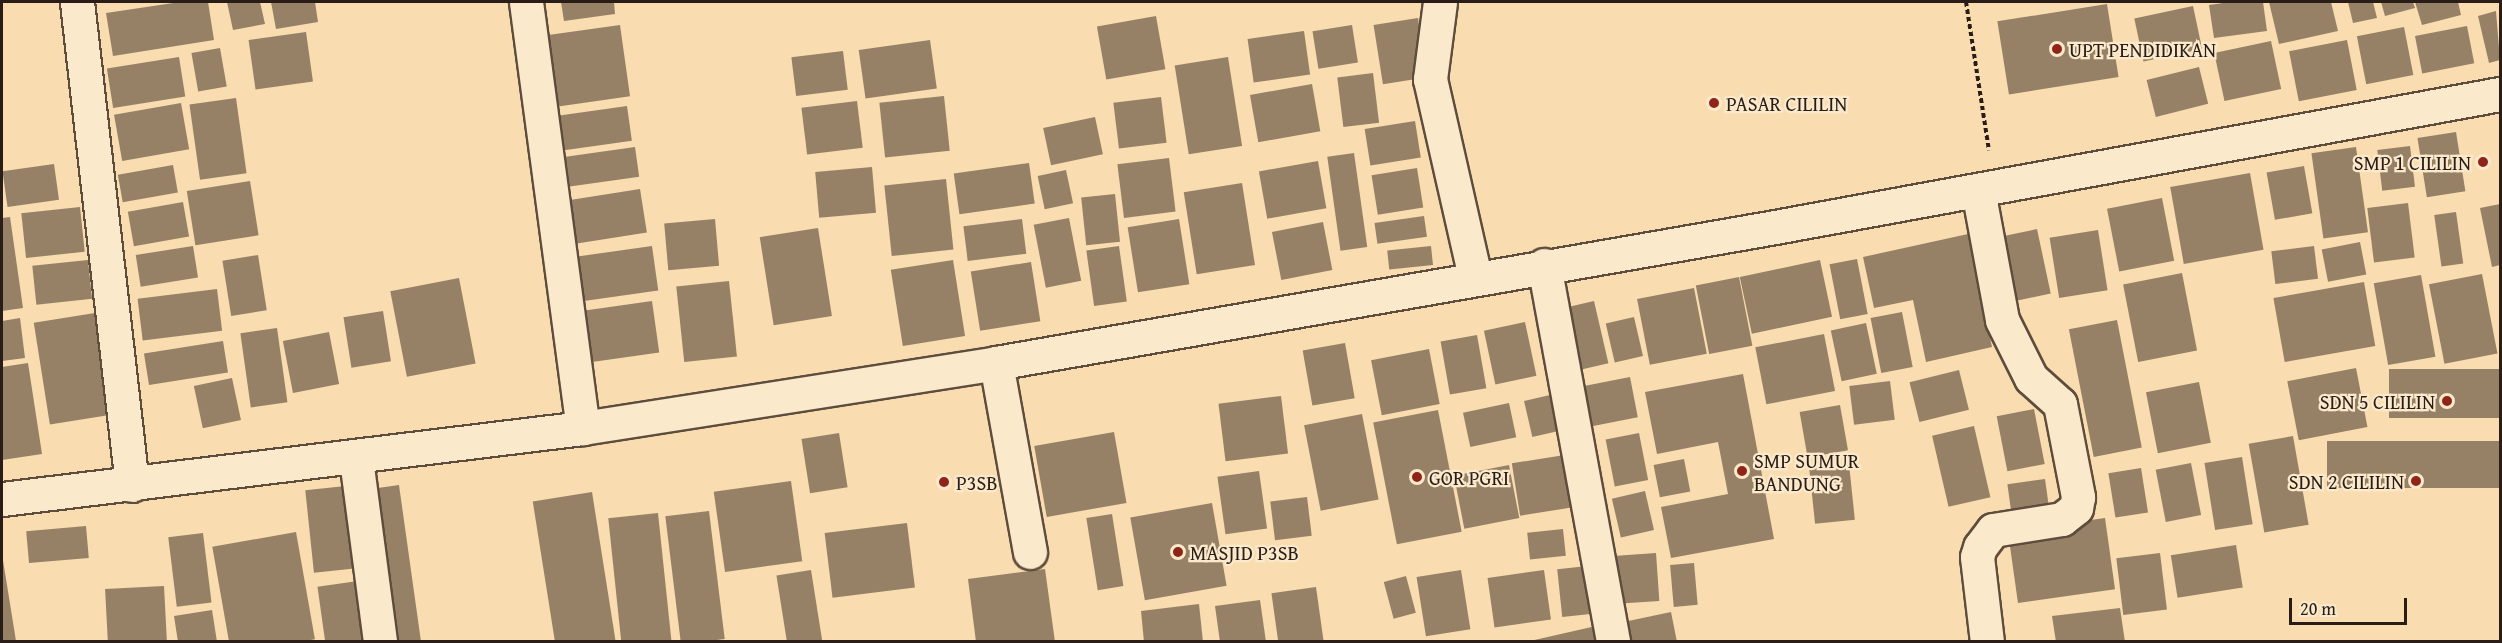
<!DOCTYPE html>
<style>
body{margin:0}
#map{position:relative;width:2502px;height:643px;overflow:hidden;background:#f9ddb0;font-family:"Gentium Book Plus",serif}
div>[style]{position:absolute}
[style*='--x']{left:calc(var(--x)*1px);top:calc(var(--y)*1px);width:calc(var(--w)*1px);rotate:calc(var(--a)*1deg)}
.building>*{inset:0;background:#968167;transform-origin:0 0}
.path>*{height:4px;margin-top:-2px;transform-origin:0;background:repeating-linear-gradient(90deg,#2a1d17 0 4.5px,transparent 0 7.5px)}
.roads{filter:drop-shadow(2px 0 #5e4d3d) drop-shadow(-2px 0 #5e4d3d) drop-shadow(0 2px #5e4d3d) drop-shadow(0 -2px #5e4d3d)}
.minor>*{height:33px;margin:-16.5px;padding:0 16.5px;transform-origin:16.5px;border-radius:16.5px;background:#fbe9cc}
.dots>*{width:16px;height:16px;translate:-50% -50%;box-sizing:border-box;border:3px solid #fbe9cc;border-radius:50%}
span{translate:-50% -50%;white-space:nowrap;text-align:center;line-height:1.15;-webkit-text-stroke:4.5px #fbe9cc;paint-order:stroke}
.poi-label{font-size:20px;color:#2a1d17}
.left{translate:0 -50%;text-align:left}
.right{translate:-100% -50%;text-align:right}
.frame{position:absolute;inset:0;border:3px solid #2a1d17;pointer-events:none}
.scale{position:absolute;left:2289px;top:598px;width:118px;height:27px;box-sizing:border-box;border:3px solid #2a1d17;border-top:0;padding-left:8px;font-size:18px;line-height:21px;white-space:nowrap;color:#2a1d17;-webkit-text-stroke:4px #fbe9cc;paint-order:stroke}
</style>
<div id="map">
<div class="building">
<i style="clip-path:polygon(180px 2px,208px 2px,214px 40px,113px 56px,106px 13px)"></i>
<i style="clip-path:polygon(227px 2px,260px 2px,265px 24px,233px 30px)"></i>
<i style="clip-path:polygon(271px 2px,315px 2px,318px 22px,276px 29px)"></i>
<i style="clip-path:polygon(561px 2px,614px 2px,615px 14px,564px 21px)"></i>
<i style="clip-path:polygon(2230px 2px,2263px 2px,2267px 31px,2214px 38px,2209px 5px)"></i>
<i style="clip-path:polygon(2269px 2px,2331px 2px,2338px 31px,2279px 44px)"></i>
<i style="clip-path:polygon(2348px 2px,2373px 2px,2377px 18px,2353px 23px)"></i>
<i style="clip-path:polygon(2381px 2px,2413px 2px,2415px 8px,2385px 16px)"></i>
<i style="clip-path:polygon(2415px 2px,2458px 2px,2461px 15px,2422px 25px)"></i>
<i style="left:2107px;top:4px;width:74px;height:111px;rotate:81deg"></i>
<i style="left:2193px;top:6px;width:44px;height:60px;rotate:78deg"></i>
<i style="clip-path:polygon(2496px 11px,2500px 60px,2489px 63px,2478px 16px)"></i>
<i style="left:1156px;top:16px;width:54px;height:60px;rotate:80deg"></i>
<i style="left:1418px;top:18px;width:60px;height:45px;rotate:81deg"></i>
<i style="left:620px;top:25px;width:72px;height:76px;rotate:82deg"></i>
<i style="left:1352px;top:25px;width:38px;height:40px;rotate:81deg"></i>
<i style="left:2467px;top:26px;width:38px;height:53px;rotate:79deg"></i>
<i style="left:2404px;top:27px;width:49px;height:48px;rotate:79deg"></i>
<i style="left:1304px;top:31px;width:44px;height:57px;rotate:82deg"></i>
<i style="left:306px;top:32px;width:50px;height:58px;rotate:82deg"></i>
<i style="left:930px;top:40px;width:49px;height:72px;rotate:82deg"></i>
<i style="left:2347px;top:40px;width:51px;height:59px;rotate:79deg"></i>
<i style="left:2271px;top:41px;width:49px;height:58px;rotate:78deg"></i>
<i style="left:220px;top:48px;width:39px;height:29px;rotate:80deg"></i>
<i style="left:843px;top:51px;width:39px;height:52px;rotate:83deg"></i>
<i style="left:179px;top:57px;width:40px;height:73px;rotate:81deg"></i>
<i style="left:1228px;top:57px;width:90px;height:54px;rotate:81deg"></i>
<i style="left:2199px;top:67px;width:38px;height:54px;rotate:76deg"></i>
<i style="left:1373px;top:73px;width:50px;height:36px;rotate:83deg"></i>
<i style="left:1312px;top:84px;width:48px;height:63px;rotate:80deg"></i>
<i style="left:944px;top:96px;width:55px;height:65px;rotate:84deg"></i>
<i style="left:1161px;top:97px;width:46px;height:48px;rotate:83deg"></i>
<i style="left:236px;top:98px;width:76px;height:47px;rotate:82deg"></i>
<i style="left:857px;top:101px;width:47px;height:56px;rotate:83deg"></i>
<i style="left:181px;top:103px;width:47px;height:68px;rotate:80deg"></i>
<i style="left:627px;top:106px;width:35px;height:70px;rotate:82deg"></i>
<i style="left:1095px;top:117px;width:38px;height:53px;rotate:78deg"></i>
<i style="left:1415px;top:121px;width:37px;height:51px;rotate:81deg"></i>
<i style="left:2456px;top:132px;width:60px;height:39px;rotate:81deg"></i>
<i style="left:2410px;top:146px;width:41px;height:33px;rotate:83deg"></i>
<i style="left:635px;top:147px;width:30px;height:70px;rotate:82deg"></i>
<i style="left:2356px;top:147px;width:86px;height:45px;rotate:82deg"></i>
<i style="left:1354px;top:153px;width:95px;height:27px;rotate:82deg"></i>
<i style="left:1169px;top:158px;width:54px;height:52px;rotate:83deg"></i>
<i style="left:1318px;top:161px;width:48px;height:60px;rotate:80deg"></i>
<i style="left:1029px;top:163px;width:41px;height:76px;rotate:82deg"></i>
<i style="left:54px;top:164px;width:36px;height:52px;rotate:82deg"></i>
<i style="left:173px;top:165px;width:28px;height:56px;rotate:80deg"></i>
<i style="left:2304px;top:166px;width:48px;height:38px;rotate:80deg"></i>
<i style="left:872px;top:167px;width:46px;height:57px;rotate:85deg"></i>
<i style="left:1417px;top:168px;width:40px;height:46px;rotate:81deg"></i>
<i style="left:1066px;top:170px;width:34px;height:29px;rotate:78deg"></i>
<i style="left:2250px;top:173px;width:78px;height:81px;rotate:80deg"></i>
<i style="left:946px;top:179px;width:71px;height:62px;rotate:84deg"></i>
<i style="left:250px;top:181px;width:55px;height:64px;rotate:81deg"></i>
<i style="left:1242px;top:183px;width:83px;height:59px;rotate:81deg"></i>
<i style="left:640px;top:189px;width:44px;height:74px;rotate:81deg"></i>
<i style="left:1115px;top:194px;width:48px;height:34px;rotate:84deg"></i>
<i style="left:2162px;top:198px;width:64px;height:56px;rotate:79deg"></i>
<i style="left:183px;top:202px;width:35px;height:56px;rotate:80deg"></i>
<i style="left:2408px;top:203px;width:55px;height:41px;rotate:83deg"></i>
<i style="clip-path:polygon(2500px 204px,2500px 265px,2492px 267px,2480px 208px)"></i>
<i style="left:80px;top:207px;width:45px;height:59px;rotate:84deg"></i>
<i style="left:2456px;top:212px;width:52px;height:22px;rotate:82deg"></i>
<i style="left:1424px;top:216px;width:21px;height:50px;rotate:82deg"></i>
<i style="clip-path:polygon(10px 217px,23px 308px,2px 311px,2px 218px)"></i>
<i style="left:1069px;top:218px;width:64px;height:36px;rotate:79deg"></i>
<i style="left:715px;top:219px;width:47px;height:51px;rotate:85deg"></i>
<i style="left:1022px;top:219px;width:35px;height:59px;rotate:83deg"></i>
<i style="left:1179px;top:219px;width:66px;height:52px;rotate:81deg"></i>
<i style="left:1323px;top:222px;width:49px;height:52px;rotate:79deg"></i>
<i style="left:818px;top:228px;width:89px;height:59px;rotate:81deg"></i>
<i style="left:2037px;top:229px;width:66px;height:40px;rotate:78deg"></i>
<i style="left:2098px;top:230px;width:61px;height:49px;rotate:81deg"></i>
<i style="clip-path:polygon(1968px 234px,1992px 347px,1926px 362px,1913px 300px,1874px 308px,1863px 257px)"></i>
<i style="left:2360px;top:242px;width:33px;height:39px;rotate:79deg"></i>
<i style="left:193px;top:246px;width:32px;height:58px;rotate:81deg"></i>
<i style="left:652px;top:246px;width:45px;height:84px;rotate:82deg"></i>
<i style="left:1119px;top:246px;width:56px;height:33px;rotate:82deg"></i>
<i style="left:1431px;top:246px;width:19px;height:44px;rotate:84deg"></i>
<i style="left:2314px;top:246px;width:33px;height:43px;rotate:83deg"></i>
<i style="left:258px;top:255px;width:56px;height:36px;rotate:81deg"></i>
<i style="left:1857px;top:259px;width:56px;height:28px;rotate:79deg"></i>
<i style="left:88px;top:260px;width:39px;height:56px;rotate:84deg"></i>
<i style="left:953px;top:260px;width:77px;height:63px;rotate:81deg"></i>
<i style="left:1820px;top:260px;width:58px;height:82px;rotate:78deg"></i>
<i style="left:1031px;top:262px;width:60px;height:61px;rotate:81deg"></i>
<i style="left:2182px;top:273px;width:79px;height:60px;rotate:79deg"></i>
<i style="left:2482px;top:274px;width:81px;height:54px;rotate:79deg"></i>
<i style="left:2421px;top:275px;width:83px;height:48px;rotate:80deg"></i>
<i style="left:1739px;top:277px;width:70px;height:44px;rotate:79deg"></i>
<i style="left:459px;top:278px;width:87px;height:70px;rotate:79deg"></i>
<i style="left:729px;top:281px;width:76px;height:53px;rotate:84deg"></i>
<i style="left:2364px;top:282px;width:65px;height:92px;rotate:80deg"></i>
<i style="left:1694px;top:288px;width:67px;height:58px;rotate:79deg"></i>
<i style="left:217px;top:289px;width:42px;height:80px;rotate:83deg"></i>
<i style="left:652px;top:301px;width:52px;height:82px;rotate:82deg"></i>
<i style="left:1594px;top:301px;width:64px;height:31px;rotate:77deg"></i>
<i style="left:383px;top:311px;width:51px;height:40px;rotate:81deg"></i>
<i style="left:1902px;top:312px;width:56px;height:32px;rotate:79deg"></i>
<i style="left:95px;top:313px;width:103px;height:62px;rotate:81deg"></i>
<i style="left:1634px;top:317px;width:40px;height:29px;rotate:77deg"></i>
<i style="clip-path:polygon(20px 318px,25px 358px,2px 361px,2px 321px)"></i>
<i style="left:2117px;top:320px;width:130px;height:49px;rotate:79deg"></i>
<i style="left:1525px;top:322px;width:55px;height:42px;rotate:78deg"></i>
<i style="left:1866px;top:323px;width:52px;height:36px;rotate:78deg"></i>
<i style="left:277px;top:328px;width:75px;height:37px;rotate:82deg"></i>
<i style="left:329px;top:332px;width:53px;height:47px;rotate:79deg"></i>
<i style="left:1824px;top:334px;width:58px;height:70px;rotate:79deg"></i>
<i style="left:1477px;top:335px;width:54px;height:37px;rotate:80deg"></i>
<i style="left:223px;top:341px;width:32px;height:80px;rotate:81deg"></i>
<i style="left:1345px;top:343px;width:56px;height:43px;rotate:80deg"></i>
<i style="left:1429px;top:349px;width:56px;height:59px;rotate:79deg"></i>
<i style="clip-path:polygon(28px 363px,42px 454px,2px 460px,2px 367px)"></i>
<i style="left:2356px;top:368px;width:60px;height:70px;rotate:79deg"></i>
<i style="left:2500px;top:369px;width:49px;height:111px;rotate:90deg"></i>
<i style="left:1959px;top:370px;width:41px;height:51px;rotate:76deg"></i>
<i style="clip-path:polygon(1743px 374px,1774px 539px,1671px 558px,1661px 507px,1728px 494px,1718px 442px,1657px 454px,1645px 392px)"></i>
<i style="left:1630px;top:377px;width:41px;height:48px;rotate:79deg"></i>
<i style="left:232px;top:378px;width:43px;height:39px;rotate:78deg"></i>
<i style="left:1890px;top:381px;width:39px;height:41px;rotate:83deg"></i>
<i style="left:2199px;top:382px;width:62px;height:54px;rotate:79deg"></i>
<i style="left:1563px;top:392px;width:37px;height:40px;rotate:77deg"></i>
<i style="left:1281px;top:396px;width:58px;height:63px;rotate:83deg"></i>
<i style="left:1509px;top:403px;width:35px;height:47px;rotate:78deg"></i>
<i style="left:1840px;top:405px;width:46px;height:41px;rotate:80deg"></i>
<i style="left:2034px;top:409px;width:56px;height:38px;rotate:79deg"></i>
<i style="left:1438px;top:410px;width:124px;height:66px;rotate:79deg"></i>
<i style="left:1362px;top:414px;width:87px;height:59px;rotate:79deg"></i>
<i style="left:1974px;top:426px;width:73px;height:43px;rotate:77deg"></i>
<i style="left:1114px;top:432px;width:72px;height:81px;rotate:80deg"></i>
<i style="left:839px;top:433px;width:55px;height:38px;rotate:81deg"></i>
<i style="left:1639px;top:433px;width:48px;height:34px;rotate:79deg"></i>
<i style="left:2293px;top:436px;width:90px;height:45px;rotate:80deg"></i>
<i style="left:2500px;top:441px;width:47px;height:173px;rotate:90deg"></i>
<i style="left:1577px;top:453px;width:53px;height:66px;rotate:81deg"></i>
<i style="left:2242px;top:457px;width:68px;height:38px;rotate:81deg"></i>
<i style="left:1684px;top:459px;width:33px;height:31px;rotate:79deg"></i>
<i style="left:2191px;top:463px;width:53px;height:36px;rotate:79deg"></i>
<i style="left:1849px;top:464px;width:56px;height:40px;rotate:84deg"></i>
<i style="left:1509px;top:465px;width:54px;height:56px;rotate:79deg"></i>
<i style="left:2141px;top:468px;width:45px;height:33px;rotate:81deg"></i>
<i style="left:1259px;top:471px;width:58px;height:42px;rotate:82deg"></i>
<i style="left:2045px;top:479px;width:28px;height:38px;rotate:82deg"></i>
<i style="left:791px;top:481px;width:81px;height:78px;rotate:82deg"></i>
<i style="left:355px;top:485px;width:83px;height:50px;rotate:84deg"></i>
<i style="left:399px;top:485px;width:158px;height:34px;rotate:82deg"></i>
<i style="left:1645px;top:491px;width:40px;height:34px;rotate:77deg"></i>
<i style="left:592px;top:492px;width:152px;height:60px;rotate:81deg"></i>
<i style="left:1307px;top:497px;width:39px;height:37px;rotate:83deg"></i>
<i style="left:1212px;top:503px;width:84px;height:83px;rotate:80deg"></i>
<i style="left:709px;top:511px;width:129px;height:44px;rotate:83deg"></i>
<i style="left:658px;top:513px;width:130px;height:50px;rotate:84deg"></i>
<i style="left:1112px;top:514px;width:73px;height:26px;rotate:81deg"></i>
<i style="left:2105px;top:518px;width:72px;height:98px;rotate:82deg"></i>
<i style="left:907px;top:523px;width:65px;height:83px;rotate:83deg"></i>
<i style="left:86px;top:526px;width:32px;height:60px;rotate:85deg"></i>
<i style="left:1563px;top:529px;width:27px;height:36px;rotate:84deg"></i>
<i style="left:296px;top:532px;width:109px;height:85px;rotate:80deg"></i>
<i style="left:203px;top:533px;width:70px;height:35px;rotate:83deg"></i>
<i style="left:2236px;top:545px;width:43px;height:66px;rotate:81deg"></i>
<i style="left:1656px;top:553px;width:48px;height:50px;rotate:86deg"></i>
<i style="left:2160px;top:553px;width:57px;height:44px;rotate:83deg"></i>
<i style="clip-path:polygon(2px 554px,16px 641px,12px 642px,2px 642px)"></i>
<i style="left:1694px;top:563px;width:42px;height:24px;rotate:85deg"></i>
<i style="left:1597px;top:565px;width:48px;height:40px;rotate:84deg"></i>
<i style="clip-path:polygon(1045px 569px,1055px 642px,976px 642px,968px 579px)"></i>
<i style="left:811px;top:570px;width:73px;height:35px;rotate:81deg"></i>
<i style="left:1461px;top:570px;width:60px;height:45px;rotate:81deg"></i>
<i style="left:1544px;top:570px;width:50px;height:57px;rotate:82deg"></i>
<i style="left:1406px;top:576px;width:38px;height:23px;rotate:75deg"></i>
<i style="left:365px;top:580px;width:63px;height:48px;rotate:82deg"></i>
<i style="left:164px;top:586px;width:56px;height:59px;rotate:87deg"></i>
<i style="left:1316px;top:587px;width:56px;height:45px;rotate:82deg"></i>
<i style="clip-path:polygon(1260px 600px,1266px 642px,1220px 642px,1215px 606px)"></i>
<i style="clip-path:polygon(1199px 604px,1203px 642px,1144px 642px,1141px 611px)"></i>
<i style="clip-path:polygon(2120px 608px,2125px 642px,2056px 642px,2052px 616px)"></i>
<i style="clip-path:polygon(212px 610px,217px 642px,178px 642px,174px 616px)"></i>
<i style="clip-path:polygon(1671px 612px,1677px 642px,1618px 642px,1614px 624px)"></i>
<i style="clip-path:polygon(1596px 626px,1600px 642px,1530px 642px,1530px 641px)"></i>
</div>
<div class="path">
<i style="--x:1966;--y:2;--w:150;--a:81.2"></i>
</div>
<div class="roads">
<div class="minor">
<i style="--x:77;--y:2;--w:486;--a:83.5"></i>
<i style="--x:526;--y:2;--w:430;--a:82.4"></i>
<i style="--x:1440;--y:2;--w:78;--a:97.4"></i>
<i style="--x:1430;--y:79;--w:203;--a:77.2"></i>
<i style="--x:1978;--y:190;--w:132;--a:79.5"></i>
<i style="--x:2002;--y:320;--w:65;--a:63.4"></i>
<i style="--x:2031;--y:378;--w:39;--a:42"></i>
<i style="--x:2060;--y:404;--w:95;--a:79"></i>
<i style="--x:2078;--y:497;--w:11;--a:100"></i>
<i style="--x:2076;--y:508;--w:18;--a:142"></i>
<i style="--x:2062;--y:519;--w:70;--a:170.9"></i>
<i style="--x:1993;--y:530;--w:21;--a:127"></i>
<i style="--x:1980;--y:547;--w:10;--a:107"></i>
<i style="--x:1977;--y:557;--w:86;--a:83.3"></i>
<i style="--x:1544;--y:265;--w:383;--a:79.6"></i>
<i style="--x:996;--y:363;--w:192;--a:79.8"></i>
<i style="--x:356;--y:459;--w:185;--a:82.5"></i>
<i style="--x:2;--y:499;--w:585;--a:-6.97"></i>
<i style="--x:583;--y:428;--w:418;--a:-8.9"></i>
<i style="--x:996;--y:363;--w:791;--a:-9.9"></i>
<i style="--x:1775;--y:227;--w:737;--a:-10.4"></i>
</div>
</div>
<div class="dots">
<i style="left:2057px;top:49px;background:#8f2418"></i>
<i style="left:1714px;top:103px;background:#8f2418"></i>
<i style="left:2483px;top:162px;background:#8f2418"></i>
<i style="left:2447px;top:401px;background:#8f2418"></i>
<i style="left:1742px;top:471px;background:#8f2418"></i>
<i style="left:1417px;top:477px;background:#8f2418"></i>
<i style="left:2416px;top:481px;background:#8f2418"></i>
<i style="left:944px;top:482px;background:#8f2418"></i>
<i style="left:1178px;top:552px;background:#8f2418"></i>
</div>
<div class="poi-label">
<span class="left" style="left:2069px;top:49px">UPT PENDIDIKAN</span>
<span class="left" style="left:1726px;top:103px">PASAR CILILIN</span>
<span class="right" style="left:2471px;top:162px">SMP 1 CILILIN</span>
<span class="right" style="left:2435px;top:401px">SDN 5 CILILIN</span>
<span class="left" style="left:1754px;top:472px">SMP SUMUR<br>BANDUNG</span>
<span class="left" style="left:1429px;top:477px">GOR PGRI</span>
<span class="right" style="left:2404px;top:481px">SDN 2 CILILIN</span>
<span class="left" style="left:956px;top:482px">P3SB</span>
<span class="left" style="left:1190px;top:552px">MASJID P3SB</span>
</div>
<div class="frame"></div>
<div class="scale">20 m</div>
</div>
